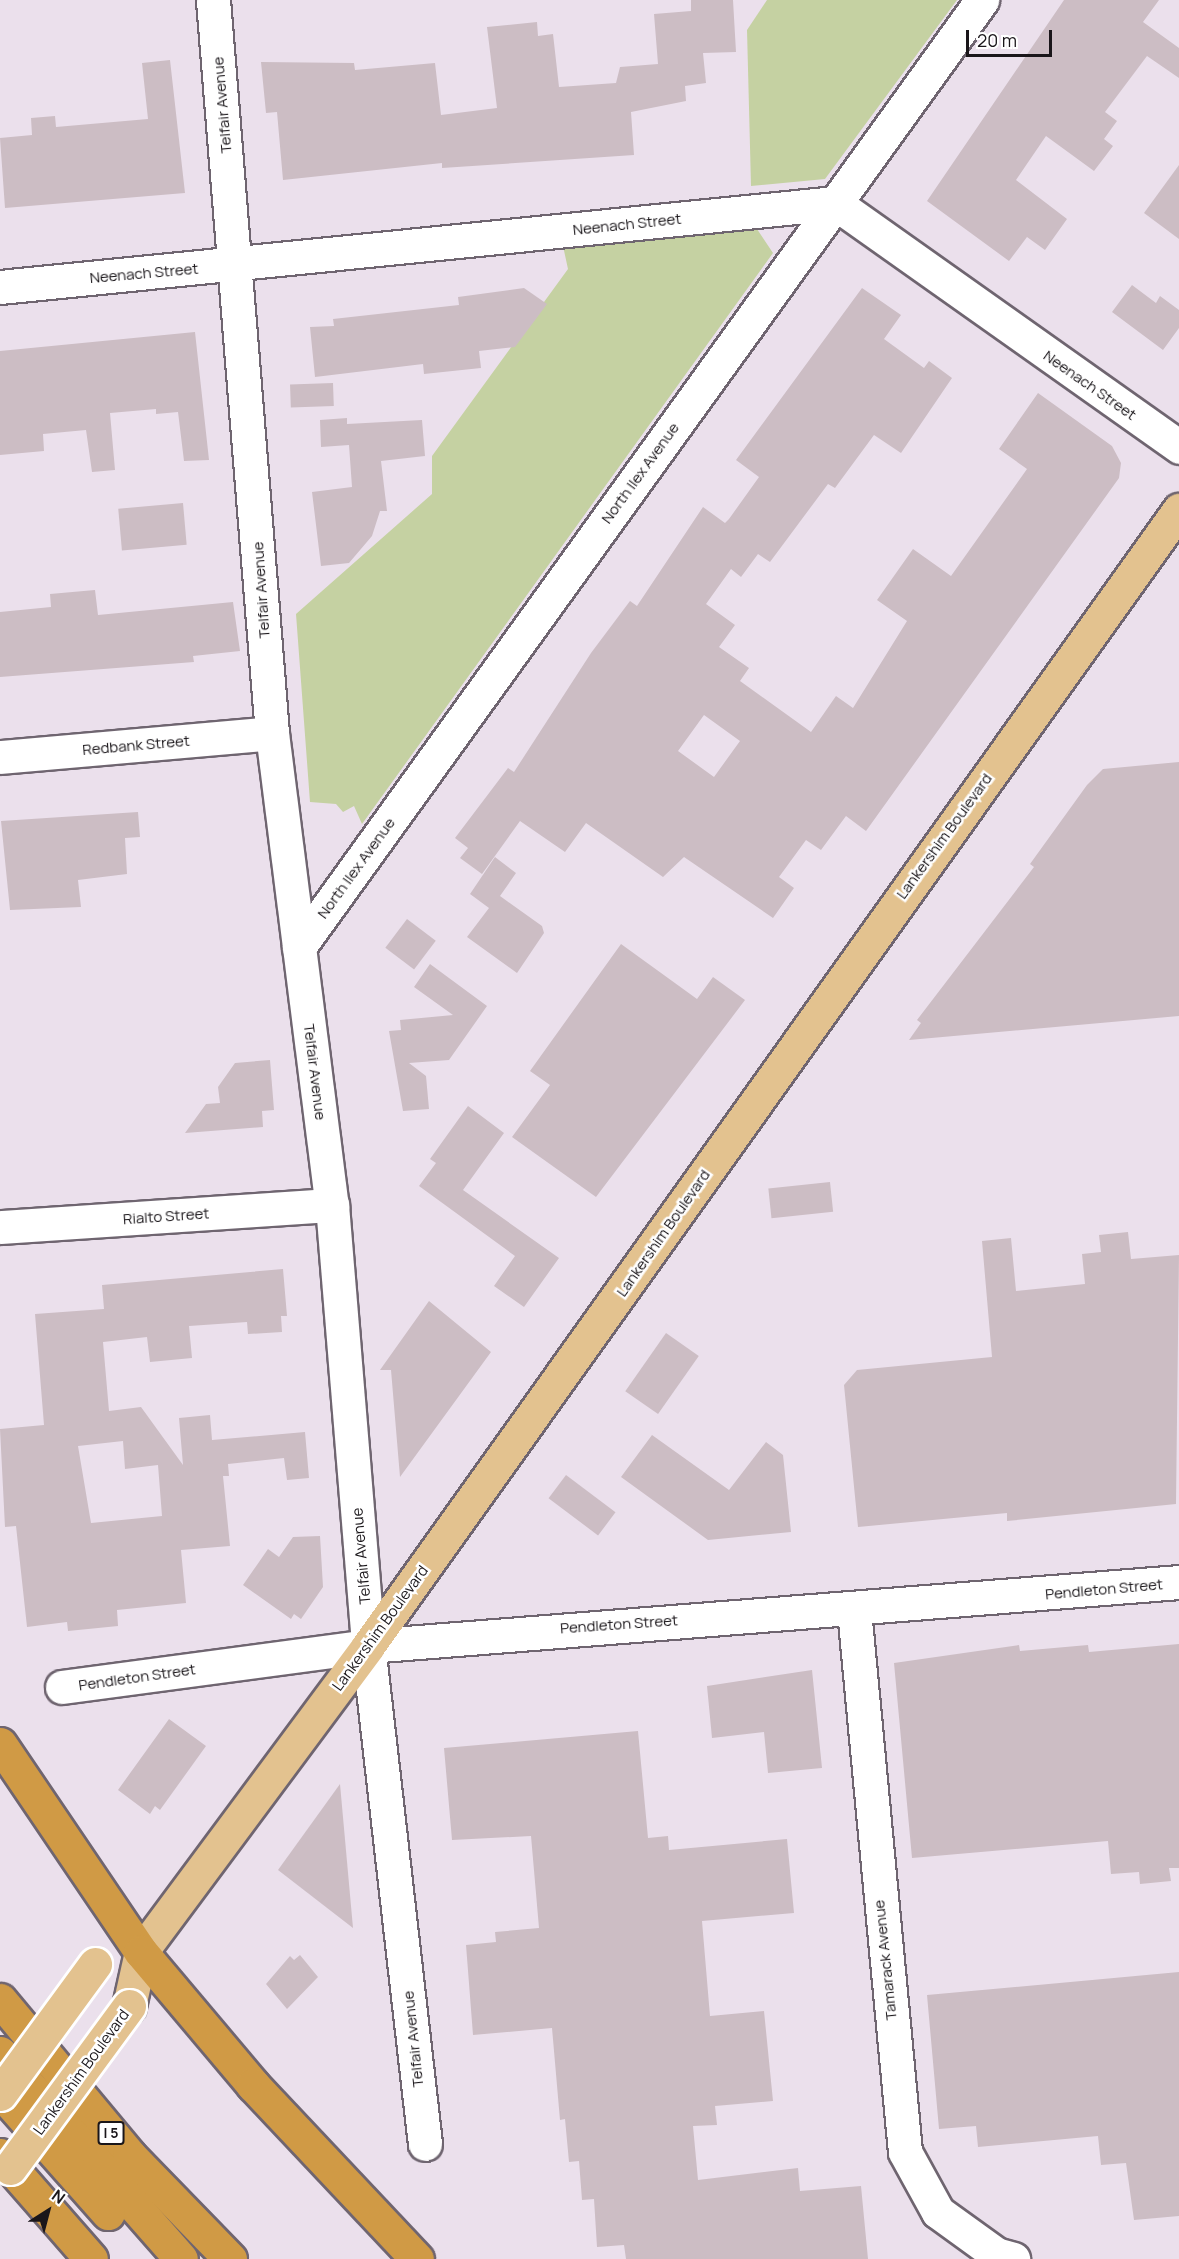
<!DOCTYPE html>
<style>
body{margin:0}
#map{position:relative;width:1179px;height:2259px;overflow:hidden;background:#ebe0ec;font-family:Manrope,sans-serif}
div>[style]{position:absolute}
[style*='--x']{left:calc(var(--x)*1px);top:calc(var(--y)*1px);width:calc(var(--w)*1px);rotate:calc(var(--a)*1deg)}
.green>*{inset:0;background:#c5d1a2}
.building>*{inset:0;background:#ccbdc4;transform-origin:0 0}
.roads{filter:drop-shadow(2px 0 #6f6570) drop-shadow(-2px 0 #6f6570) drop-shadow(0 2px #6f6570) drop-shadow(0 -2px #6f6570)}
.minor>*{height:33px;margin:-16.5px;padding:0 16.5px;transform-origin:16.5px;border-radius:16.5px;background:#fff}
.major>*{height:33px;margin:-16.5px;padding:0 16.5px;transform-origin:16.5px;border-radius:16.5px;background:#e3c28f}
.highway>*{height:33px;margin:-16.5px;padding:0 16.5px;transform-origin:16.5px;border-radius:16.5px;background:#d09a45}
.bridges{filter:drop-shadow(2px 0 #fff) drop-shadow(-2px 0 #fff) drop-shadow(0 2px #fff) drop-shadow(0 -2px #fff)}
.major-bridge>*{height:33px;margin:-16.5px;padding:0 16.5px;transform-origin:16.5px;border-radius:16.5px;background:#e3c28f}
span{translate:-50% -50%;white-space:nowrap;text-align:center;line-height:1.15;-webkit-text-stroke:5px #fff;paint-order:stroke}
.shield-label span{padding:2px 4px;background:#fff;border:2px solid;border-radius:4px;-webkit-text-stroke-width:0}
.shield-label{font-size:14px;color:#1a161a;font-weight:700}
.street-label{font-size:15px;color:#1a161a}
.north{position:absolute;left:18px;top:2181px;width:60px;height:60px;-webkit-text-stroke:4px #fff;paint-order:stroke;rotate:36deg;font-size:16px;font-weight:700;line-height:24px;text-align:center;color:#1a161a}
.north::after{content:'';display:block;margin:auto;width:21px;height:27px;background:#1a161a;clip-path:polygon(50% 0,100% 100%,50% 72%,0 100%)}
.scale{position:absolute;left:966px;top:30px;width:86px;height:27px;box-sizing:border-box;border:3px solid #1a161a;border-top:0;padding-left:8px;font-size:18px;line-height:21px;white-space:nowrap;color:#1a161a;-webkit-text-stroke:4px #fff;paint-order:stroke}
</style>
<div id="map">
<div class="green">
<i style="clip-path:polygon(767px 0,957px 0,825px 179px,751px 186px,747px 30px)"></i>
<i style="clip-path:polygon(757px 229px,773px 253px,362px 824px,354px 806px,343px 812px,336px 804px,310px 802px,296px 614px,432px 494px,432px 456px,568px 269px,563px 246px)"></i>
</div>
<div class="building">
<i style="clip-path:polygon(691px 0,733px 0,736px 52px,703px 53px,706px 83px,685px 86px,686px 101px,631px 112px,634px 155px,442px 168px,442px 163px,283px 180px,277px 112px,266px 113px,261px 62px,354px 63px,355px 70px,435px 63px,441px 115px,497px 108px,487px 27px,537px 22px,538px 36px,553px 34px,559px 87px,616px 83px,620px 67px,658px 64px,654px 14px,691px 11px)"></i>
<i style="clip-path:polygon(1064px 0,1159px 0,1143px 22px,1179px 48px,1179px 78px,1147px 56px,1105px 112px,1117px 121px,1104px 139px,1113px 146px,1094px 171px,1046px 136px,1016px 180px,1067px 219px,1045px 250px,1027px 237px,1009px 261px,927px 201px)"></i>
<i style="clip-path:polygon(170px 60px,185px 193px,5px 208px,0 138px,32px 135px,31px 118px,55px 116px,56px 127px,148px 119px,142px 63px)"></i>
<i style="clip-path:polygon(1179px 165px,1179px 239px,1144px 213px)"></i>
<i style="clip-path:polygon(1132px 285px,1156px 303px,1160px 296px,1179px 310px,1179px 328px,1163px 350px,1112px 312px)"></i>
<i style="clip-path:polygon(524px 288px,547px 304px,515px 347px,479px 351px,481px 368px,424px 374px,423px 364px,315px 377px,310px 327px,334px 326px,333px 319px,459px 305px,458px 297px)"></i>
<i style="clip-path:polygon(evenodd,862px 288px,901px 315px,884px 339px,924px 368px,929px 361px,952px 378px,901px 453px,874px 435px,835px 488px,828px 484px,770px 562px,758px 554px,741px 577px,731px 569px,706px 604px,735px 625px,719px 647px,749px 668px,740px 681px,811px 732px,836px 696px,853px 708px,907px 621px,877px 600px,913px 549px,951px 576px,1027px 469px,999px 449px,1038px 393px,1112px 446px,1121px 463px,1119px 478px,866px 831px,846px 816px,821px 850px,806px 840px,779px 877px,794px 888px,773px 918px,684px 857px,663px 877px,586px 823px,565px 852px,520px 821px,482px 874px,460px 858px,468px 848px,455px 838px,508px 768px,514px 772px,591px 653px,630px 601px,637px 606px,703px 507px,725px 523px,729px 519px,759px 477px,736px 460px,862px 288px,704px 715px,740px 741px,714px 777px,678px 751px,704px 715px)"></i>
<i style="clip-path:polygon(195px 332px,209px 460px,184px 461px,178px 412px,156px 414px,156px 409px,110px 413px,115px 470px,92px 472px,86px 430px,43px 434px,44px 451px,0 455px,0 351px)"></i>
<i style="left:333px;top:383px;width:23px;height:43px;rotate:88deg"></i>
<i style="clip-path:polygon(347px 418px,347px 424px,422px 420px,425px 456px,381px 461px,387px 511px,380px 511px,372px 536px,349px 563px,321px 566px,312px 492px,352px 487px,349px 445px,321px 447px,320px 420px)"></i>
<i style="left:183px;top:503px;width:42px;height:65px;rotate:85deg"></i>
<i style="clip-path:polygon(95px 590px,98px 615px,233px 602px,240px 651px,193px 656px,194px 662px,0 677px,0 612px,51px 607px,50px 594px)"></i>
<i style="clip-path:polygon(1179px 762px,1179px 1016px,909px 1040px,921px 1023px,917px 1020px,1034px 867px,1030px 864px,1087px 785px,1103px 769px)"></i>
<i style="clip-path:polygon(138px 812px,140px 837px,125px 838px,127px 874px,78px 880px,81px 907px,10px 910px,1px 821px)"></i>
<i style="clip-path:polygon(495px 857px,516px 873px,500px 896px,542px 926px,544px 933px,517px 973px,467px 937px,489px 908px,470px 894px)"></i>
<i style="left:407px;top:919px;width:36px;height:36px;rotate:37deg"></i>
<i style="clip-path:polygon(621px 944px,697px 999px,713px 977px,745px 1000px,596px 1197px,512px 1137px,550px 1085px,530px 1071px)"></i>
<i style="clip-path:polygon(430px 964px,487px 1006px,449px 1060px,409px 1063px,426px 1076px,429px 1109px,403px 1111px,389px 1031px,401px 1030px,400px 1020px,453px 1015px,414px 987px)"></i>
<i style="clip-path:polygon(270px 1060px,274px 1110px,262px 1111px,263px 1127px,185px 1133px,206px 1104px,220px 1103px,218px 1087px,235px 1063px)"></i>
<i style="clip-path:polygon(468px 1106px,504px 1133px,463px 1190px,559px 1258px,524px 1307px,494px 1286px,515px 1256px,419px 1186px,436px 1163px,430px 1159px)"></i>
<i style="left:830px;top:1182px;width:30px;height:62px;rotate:84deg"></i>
<i style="clip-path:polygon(1128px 1232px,1131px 1259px,1179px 1255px,1176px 1504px,1007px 1521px,1007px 1513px,858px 1527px,844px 1385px,857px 1370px,992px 1357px,982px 1241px,1011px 1238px,1016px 1291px,1085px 1284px,1082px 1254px,1101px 1252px,1099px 1235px)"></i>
<i style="clip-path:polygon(evenodd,283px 1269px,287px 1316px,281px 1316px,282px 1332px,248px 1334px,247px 1322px,189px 1326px,192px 1358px,150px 1362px,147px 1337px,103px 1342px,109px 1411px,141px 1407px,183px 1465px,179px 1418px,210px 1415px,212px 1440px,305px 1432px,309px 1478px,287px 1480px,284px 1458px,228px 1464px,229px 1476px,223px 1476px,230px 1546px,181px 1550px,186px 1603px,117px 1610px,118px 1626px,68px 1631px,67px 1622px,27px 1627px,16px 1526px,5px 1527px,0 1429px,44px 1425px,35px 1314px,104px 1309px,102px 1285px,283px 1269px,123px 1441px,125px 1469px,158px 1465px,162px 1516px,91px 1523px,78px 1446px,123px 1441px)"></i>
<i style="clip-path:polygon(429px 1301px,491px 1352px,400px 1477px,391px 1370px,380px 1370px)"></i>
<i style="left:666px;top:1333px;width:40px;height:71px;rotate:35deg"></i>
<i style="clip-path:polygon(652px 1435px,729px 1490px,766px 1442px,783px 1455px,791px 1532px,708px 1540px,621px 1477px)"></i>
<i style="left:566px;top:1475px;width:62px;height:29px;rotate:37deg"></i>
<i style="clip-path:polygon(320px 1536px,323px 1587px,301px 1619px,294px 1614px,291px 1619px,243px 1585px,268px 1549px,279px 1557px,293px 1537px)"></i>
<i style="clip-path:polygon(1179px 1644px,1179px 1868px,1169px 1868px,1171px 1881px,1140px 1884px,1139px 1872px,1111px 1874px,1108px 1841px,912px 1858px,894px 1663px,1019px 1645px,1020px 1651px,1088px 1645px,1089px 1652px)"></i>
<i style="clip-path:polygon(812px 1670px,822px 1768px,768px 1773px,764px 1732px,712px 1738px,707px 1686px)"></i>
<i style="clip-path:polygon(169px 1719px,206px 1746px,160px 1810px,155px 1806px,150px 1814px,118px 1790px)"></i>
<i style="clip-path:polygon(638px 1731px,648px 1838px,668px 1836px,669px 1850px,787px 1839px,794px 1913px,702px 1921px,710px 2016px,764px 2011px,773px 2101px,715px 2106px,717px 2125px,693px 2126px,698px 2180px,798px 2168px,800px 2191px,861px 2186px,868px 2259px,626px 2259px,624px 2245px,597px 2247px,594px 2199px,582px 2200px,579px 2161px,569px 2162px,565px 2119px,560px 2120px,552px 2028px,473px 2035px,466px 1945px,496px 1942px,495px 1932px,539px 1928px,531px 1836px,452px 1840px,444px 1748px)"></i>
<i style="clip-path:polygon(340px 1784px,353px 1928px,278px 1870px)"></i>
<i style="clip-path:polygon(300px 1955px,318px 1977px,287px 2009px,266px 1984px,290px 1956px,294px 1960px)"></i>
<i style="clip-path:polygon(1179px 1972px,1179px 2216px,1134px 2220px,1126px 2163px,1101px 2165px,1098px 2136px,978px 2147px,976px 2126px,939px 2129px,927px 1995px)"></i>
</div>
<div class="roads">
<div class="minor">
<i style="--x:213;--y:0;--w:735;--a:85.4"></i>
<i style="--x:272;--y:733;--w:476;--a:82.8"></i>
<i style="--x:332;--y:1205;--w:442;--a:85.3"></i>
<i style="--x:368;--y:1646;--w:501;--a:83.47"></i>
<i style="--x:0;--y:287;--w:839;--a:-5.74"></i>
<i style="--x:835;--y:203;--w:422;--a:35.3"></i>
<i style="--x:0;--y:757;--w:273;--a:-5"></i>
<i style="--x:299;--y:947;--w:1168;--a:-54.2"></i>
<i style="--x:0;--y:1227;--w:333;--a:-3.8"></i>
<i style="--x:854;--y:1610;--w:544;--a:84.62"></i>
<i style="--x:905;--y:2152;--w:68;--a:61.2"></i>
<i style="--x:938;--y:2212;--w:72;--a:35.9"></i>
<i style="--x:996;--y:2254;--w:18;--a:16"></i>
<i style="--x:62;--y:1687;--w:309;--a:-7.6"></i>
<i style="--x:368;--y:1646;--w:814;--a:-4.51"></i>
</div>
<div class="major">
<i style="--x:129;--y:2006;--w:55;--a:-77.5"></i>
<i style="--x:141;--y:1952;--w:381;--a:-53.4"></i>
<i style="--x:368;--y:1646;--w:1396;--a:-54.48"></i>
</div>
<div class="highway">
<i style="--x:0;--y:1744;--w:251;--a:55.9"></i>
<i style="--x:141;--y:1952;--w:174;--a:49.9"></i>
<i style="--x:253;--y:2085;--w:239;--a:46.7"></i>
<i style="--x:0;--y:2000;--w:202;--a:50.2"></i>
<i style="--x:129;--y:2155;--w:145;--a:45.8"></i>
<i style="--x:0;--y:2053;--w:274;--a:48.7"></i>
<i style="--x:0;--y:2091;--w:163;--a:48.5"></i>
<i style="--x:0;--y:2155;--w:138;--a:48.8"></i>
</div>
</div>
<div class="bridges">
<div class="major-bridge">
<i style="--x:0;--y:2094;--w:161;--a:-53.8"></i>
<i style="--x:10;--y:2168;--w:201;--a:-53.7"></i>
</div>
</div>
<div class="shield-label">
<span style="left:111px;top:2133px">I 5</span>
</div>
<div class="street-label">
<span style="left:222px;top:105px;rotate:-95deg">Telfair Avenue</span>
<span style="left:627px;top:224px;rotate:-6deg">Neenach Street</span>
<span style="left:144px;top:273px;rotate:-5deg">Neenach Street</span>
<span style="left:1090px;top:385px;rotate:35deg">Neenach Street</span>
<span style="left:640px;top:473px;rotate:-54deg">North Ilex Avenue</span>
<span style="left:261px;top:590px;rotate:-94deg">Telfair Avenue</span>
<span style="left:136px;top:745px;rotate:-5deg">Redbank Street</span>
<span style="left:944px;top:836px;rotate:-54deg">Lankershim Boulevard</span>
<span style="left:356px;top:868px;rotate:-54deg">North Ilex Avenue</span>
<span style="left:315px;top:1072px;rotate:83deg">Telfair Avenue</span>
<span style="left:166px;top:1216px;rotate:-4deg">Rialto Street</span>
<span style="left:663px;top:1233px;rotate:-55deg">Lankershim Boulevard</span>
<span style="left:361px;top:1556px;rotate:-95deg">Telfair Avenue</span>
<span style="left:1104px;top:1589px;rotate:-5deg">Pendleton Street</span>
<span style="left:619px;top:1624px;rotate:-4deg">Pendleton Street</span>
<span style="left:380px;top:1628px;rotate:-54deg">Lankershim Boulevard</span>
<span style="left:137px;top:1677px;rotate:-8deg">Pendleton Street</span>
<span style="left:885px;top:1960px;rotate:-96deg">Tamarack Avenue</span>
<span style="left:413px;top:2039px;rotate:-96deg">Telfair Avenue</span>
<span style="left:81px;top:2072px;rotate:-54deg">Lankershim Boulevard</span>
</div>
<div class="north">N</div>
<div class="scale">20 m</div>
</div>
